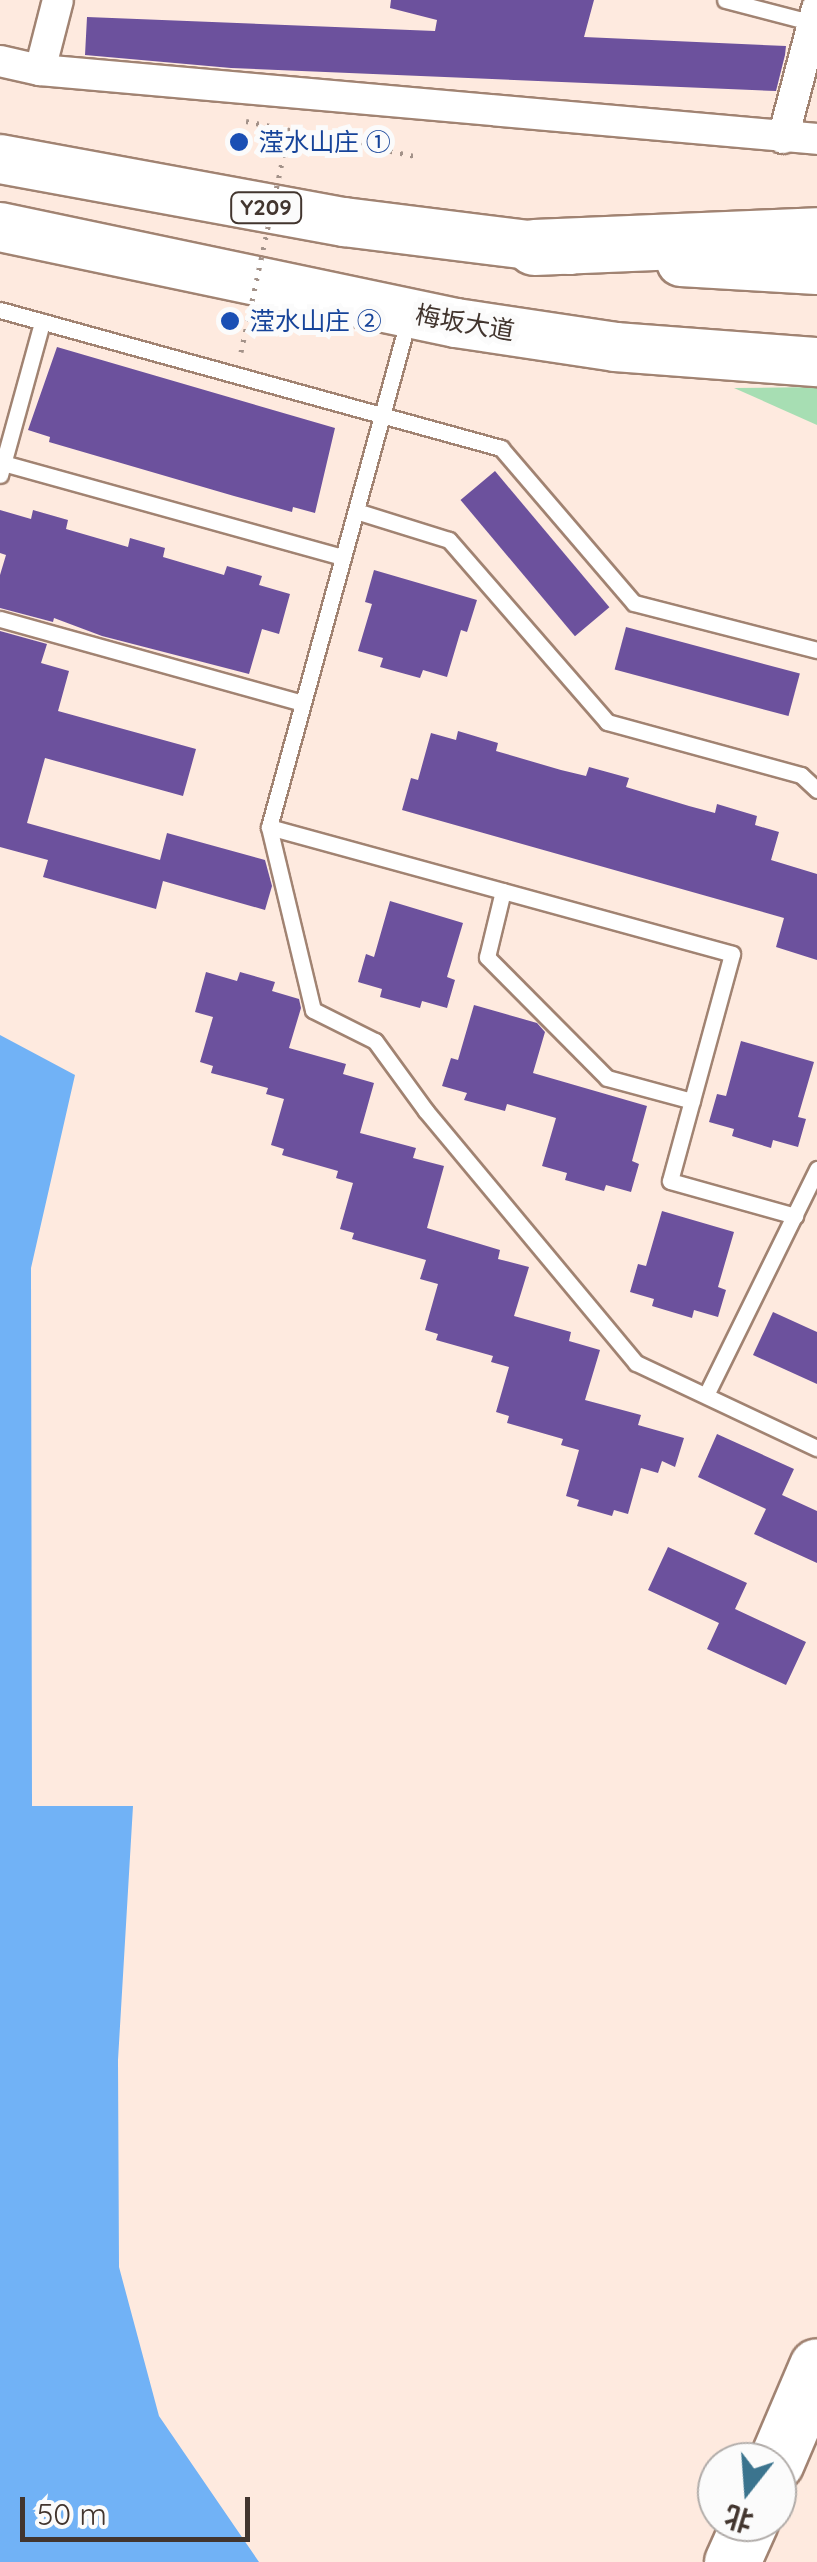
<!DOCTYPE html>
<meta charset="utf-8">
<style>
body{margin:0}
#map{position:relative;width:817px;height:2562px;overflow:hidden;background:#feeadf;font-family:Quicksand,"Noto Sans SC",sans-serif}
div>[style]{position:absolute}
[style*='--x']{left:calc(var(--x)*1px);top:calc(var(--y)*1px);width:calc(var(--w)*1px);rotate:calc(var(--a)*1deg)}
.green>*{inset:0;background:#a7deb3}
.water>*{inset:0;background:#71b2f6}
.building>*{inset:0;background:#6c519d;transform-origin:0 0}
.path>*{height:5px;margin-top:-2.5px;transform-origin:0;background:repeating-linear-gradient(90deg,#a39289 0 2.5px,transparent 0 10.5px)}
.roads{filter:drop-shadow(2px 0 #a18372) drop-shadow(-2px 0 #a18372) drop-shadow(0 2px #a18372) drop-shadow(0 -2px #a18372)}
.lane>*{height:15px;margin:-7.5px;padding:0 7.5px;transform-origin:7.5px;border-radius:7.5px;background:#fff}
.street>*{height:30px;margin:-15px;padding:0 15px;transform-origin:15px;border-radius:15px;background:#fff}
.primary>*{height:48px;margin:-24px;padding:0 24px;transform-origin:24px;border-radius:24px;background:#fff}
.highway>*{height:55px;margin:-27.5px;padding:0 27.5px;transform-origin:27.5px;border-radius:27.5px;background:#fff}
.path-bridge>*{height:5px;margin-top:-2.5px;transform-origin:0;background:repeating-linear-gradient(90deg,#a39289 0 2.5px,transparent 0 10.5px)}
.dots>*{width:28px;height:28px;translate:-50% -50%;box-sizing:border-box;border:5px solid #fbfbfb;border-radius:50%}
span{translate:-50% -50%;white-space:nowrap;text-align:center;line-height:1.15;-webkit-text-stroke:10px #fbfbfb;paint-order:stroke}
.shield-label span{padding:2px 8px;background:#fbfbfb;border:2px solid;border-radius:8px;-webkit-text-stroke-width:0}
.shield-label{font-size:22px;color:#42352e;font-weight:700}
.transit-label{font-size:25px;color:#164399}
.left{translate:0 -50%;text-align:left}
.street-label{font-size:25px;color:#42352e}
.north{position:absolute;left:697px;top:2442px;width:100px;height:100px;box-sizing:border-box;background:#fbfbfb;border:2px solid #b1aca9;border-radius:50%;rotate:197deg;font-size:28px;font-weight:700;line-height:40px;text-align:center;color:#42352e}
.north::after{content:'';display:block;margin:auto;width:35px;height:45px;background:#3b748e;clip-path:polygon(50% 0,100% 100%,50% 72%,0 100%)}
.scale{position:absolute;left:20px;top:2497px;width:230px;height:45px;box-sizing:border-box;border:5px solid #42352e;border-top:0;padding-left:12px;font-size:30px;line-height:35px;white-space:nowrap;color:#42352e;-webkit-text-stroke:8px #fbfbfb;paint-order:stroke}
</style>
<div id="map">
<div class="green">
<i style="clip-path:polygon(817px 387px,817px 425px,734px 388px)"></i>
</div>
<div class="water">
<i style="clip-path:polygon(0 1035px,75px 1075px,31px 1268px,32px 1806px,133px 1806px,118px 2060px,119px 2267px,159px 2416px,259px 2562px,0 2562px)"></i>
</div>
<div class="building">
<i style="clip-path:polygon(391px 0,594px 0,584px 37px,786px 46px,785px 55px,776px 91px,231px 68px,85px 55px,87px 17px,435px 31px,437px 20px,390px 8px)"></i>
<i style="clip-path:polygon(57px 347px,335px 428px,315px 513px,293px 507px,292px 512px,234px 496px,49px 442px,50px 437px,28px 430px)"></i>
<i style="left:495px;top:471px;width:178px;height:45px;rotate:50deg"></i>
<i style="clip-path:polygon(0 510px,31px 519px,33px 510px,68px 520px,66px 529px,128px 547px,130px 538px,165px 548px,163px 557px,224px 575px,227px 566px,262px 576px,259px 585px,290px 594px,279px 634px,262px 629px,249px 674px,102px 636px,54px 618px,53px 622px,0 608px,0 575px,6px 555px,0 553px)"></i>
<i style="clip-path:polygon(374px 570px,477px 600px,467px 632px,461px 630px,447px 677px,423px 670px,420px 678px,380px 667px,383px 658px,358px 651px,372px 604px,365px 602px)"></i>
<i style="left:626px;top:627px;width:180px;height:44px;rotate:15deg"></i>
<i style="clip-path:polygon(0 631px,47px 644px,41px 663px,69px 671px,58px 711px,196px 749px,183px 796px,45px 758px,27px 823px,160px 860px,167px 833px,265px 860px,272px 886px,265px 910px,163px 881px,156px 909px,43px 877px,48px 860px,0 847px)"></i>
<i style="clip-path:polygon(458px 731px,498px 743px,496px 751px,561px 770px,586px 776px,589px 767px,629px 778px,626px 787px,689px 806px,715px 813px,717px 804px,757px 816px,755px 825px,779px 832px,771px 860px,817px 874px,817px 960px,776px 947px,784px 918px,402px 810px,411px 778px,418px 780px,431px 733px,456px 740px)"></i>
<i style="clip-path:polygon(390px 901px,463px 923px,447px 977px,455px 980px,447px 1008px,422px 1001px,420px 1008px,380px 997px,382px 989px,358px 982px,366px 954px,374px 957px)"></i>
<i style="clip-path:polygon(206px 972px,237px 981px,240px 972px,275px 982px,272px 991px,299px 999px,301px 1008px,289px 1048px,346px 1064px,343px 1074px,374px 1083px,360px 1133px,416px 1148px,413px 1158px,444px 1166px,427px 1228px,500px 1250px,498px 1259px,529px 1267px,514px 1316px,571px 1332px,569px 1341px,600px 1350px,585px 1400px,641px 1415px,638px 1425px,684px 1438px,675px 1467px,662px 1461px,658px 1473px,641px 1468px,628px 1514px,614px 1510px,612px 1516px,577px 1506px,579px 1500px,566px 1496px,579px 1450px,561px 1445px,563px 1439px,507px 1423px,509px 1416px,496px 1412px,509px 1367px,491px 1362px,493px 1356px,436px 1340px,438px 1334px,425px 1330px,438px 1284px,420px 1279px,426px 1260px,352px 1239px,354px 1233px,340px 1229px,353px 1183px,336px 1178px,338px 1171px,282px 1155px,284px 1149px,271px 1145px,284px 1099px,266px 1094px,268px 1088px,211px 1073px,213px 1066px,200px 1062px,213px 1017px,195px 1012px)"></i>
<i style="clip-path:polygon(474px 1005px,537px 1023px,545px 1032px,533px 1073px,647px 1106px,632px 1161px,639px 1164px,631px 1192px,606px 1185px,604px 1191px,565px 1180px,567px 1173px,542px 1166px,556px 1118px,507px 1104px,505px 1111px,464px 1100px,467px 1093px,442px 1086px,451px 1058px,458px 1060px)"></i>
<i style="clip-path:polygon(741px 1041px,814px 1062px,798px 1117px,806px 1119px,798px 1147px,773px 1140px,771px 1148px,732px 1136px,734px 1129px,709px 1122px,717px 1094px,726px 1096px)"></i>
<i style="clip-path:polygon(662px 1211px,734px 1232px,718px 1287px,726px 1290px,718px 1317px,694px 1310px,692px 1318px,652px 1306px,654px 1299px,630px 1292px,638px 1264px,646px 1266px)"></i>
<i style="clip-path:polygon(773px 1312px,817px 1332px,817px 1384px,753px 1355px)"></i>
<i style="clip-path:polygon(717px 1434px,794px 1469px,782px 1495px,817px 1511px,817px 1563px,754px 1534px,766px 1509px,698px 1477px)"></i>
<i style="clip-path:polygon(668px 1547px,747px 1583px,735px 1609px,806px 1642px,786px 1685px,707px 1649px,719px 1623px,648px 1590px)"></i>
</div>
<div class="path">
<i style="--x:246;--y:121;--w:178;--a:11.7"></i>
</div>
<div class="roads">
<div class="lane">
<i style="--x:725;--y:0;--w:91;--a:14.6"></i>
<i style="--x:0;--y:310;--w:520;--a:15.4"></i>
<i style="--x:501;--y:448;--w:204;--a:49.4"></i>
<i style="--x:634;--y:603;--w:189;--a:14.4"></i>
<i style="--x:409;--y:317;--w:529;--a:105.35"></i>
<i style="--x:269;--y:827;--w:188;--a:76.5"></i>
<i style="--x:313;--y:1010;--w:69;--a:26.6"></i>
<i style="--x:375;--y:1041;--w:87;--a:53.9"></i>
<i style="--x:426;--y:1111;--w:328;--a:50.2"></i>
<i style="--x:636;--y:1363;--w:200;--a:25.2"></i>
<i style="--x:3;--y:463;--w:353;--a:15.5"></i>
<i style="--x:0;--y:475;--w:159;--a:-74.6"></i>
<i style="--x:356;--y:511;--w:97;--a:17.3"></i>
<i style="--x:449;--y:540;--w:241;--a:49"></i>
<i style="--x:607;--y:722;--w:201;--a:15.3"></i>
<i style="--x:801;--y:775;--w:22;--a:43"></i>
<i style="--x:0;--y:619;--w:314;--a:15.5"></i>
<i style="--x:269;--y:827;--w:480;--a:15.3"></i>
<i style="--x:732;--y:954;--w:235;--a:105.3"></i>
<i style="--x:670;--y:1181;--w:130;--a:15.6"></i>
<i style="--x:503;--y:891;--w:68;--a:103.6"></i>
<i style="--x:487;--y:957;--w:170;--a:45.2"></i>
<i style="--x:607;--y:1078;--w:88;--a:15.1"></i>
<i style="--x:706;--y:1395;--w:252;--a:-63.8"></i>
</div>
<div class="street">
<i style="--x:0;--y:61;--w:41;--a:12.7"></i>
<i style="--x:40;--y:70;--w:780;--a:5.07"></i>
<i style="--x:40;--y:70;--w:72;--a:-75.6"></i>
<i style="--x:783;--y:138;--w:134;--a:-75.3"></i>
</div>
<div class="primary">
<i style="--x:0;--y:159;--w:350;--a:10.4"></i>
<i style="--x:344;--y:222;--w:227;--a:7.1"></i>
<i style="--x:0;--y:227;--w:466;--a:11.9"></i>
<i style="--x:456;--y:323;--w:162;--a:8.5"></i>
<i style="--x:616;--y:347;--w:202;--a:4.3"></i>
<i style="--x:681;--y:262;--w:136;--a:3.4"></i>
</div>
<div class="highway">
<i style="--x:534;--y:247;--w:283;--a:-2.4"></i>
<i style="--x:776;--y:2462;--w:104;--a:-66.9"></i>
<i style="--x:732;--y:2562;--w:44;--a:-65.8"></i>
</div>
</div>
<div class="path-bridge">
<i style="--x:241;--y:352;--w:227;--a:-77.8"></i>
</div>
<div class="dots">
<i style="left:239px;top:142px;background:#1a4fb4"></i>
<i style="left:230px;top:321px;background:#1a4fb4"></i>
</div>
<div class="shield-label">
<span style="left:266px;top:208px">Y209</span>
</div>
<div class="transit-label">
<span class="left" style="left:259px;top:142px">滢水山庄 ①</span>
<span class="left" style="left:250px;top:321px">滢水山庄 ②</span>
</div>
<div class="street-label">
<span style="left:465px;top:323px;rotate:10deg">梅坂大道</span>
</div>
<div class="north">北</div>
<div class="scale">50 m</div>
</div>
